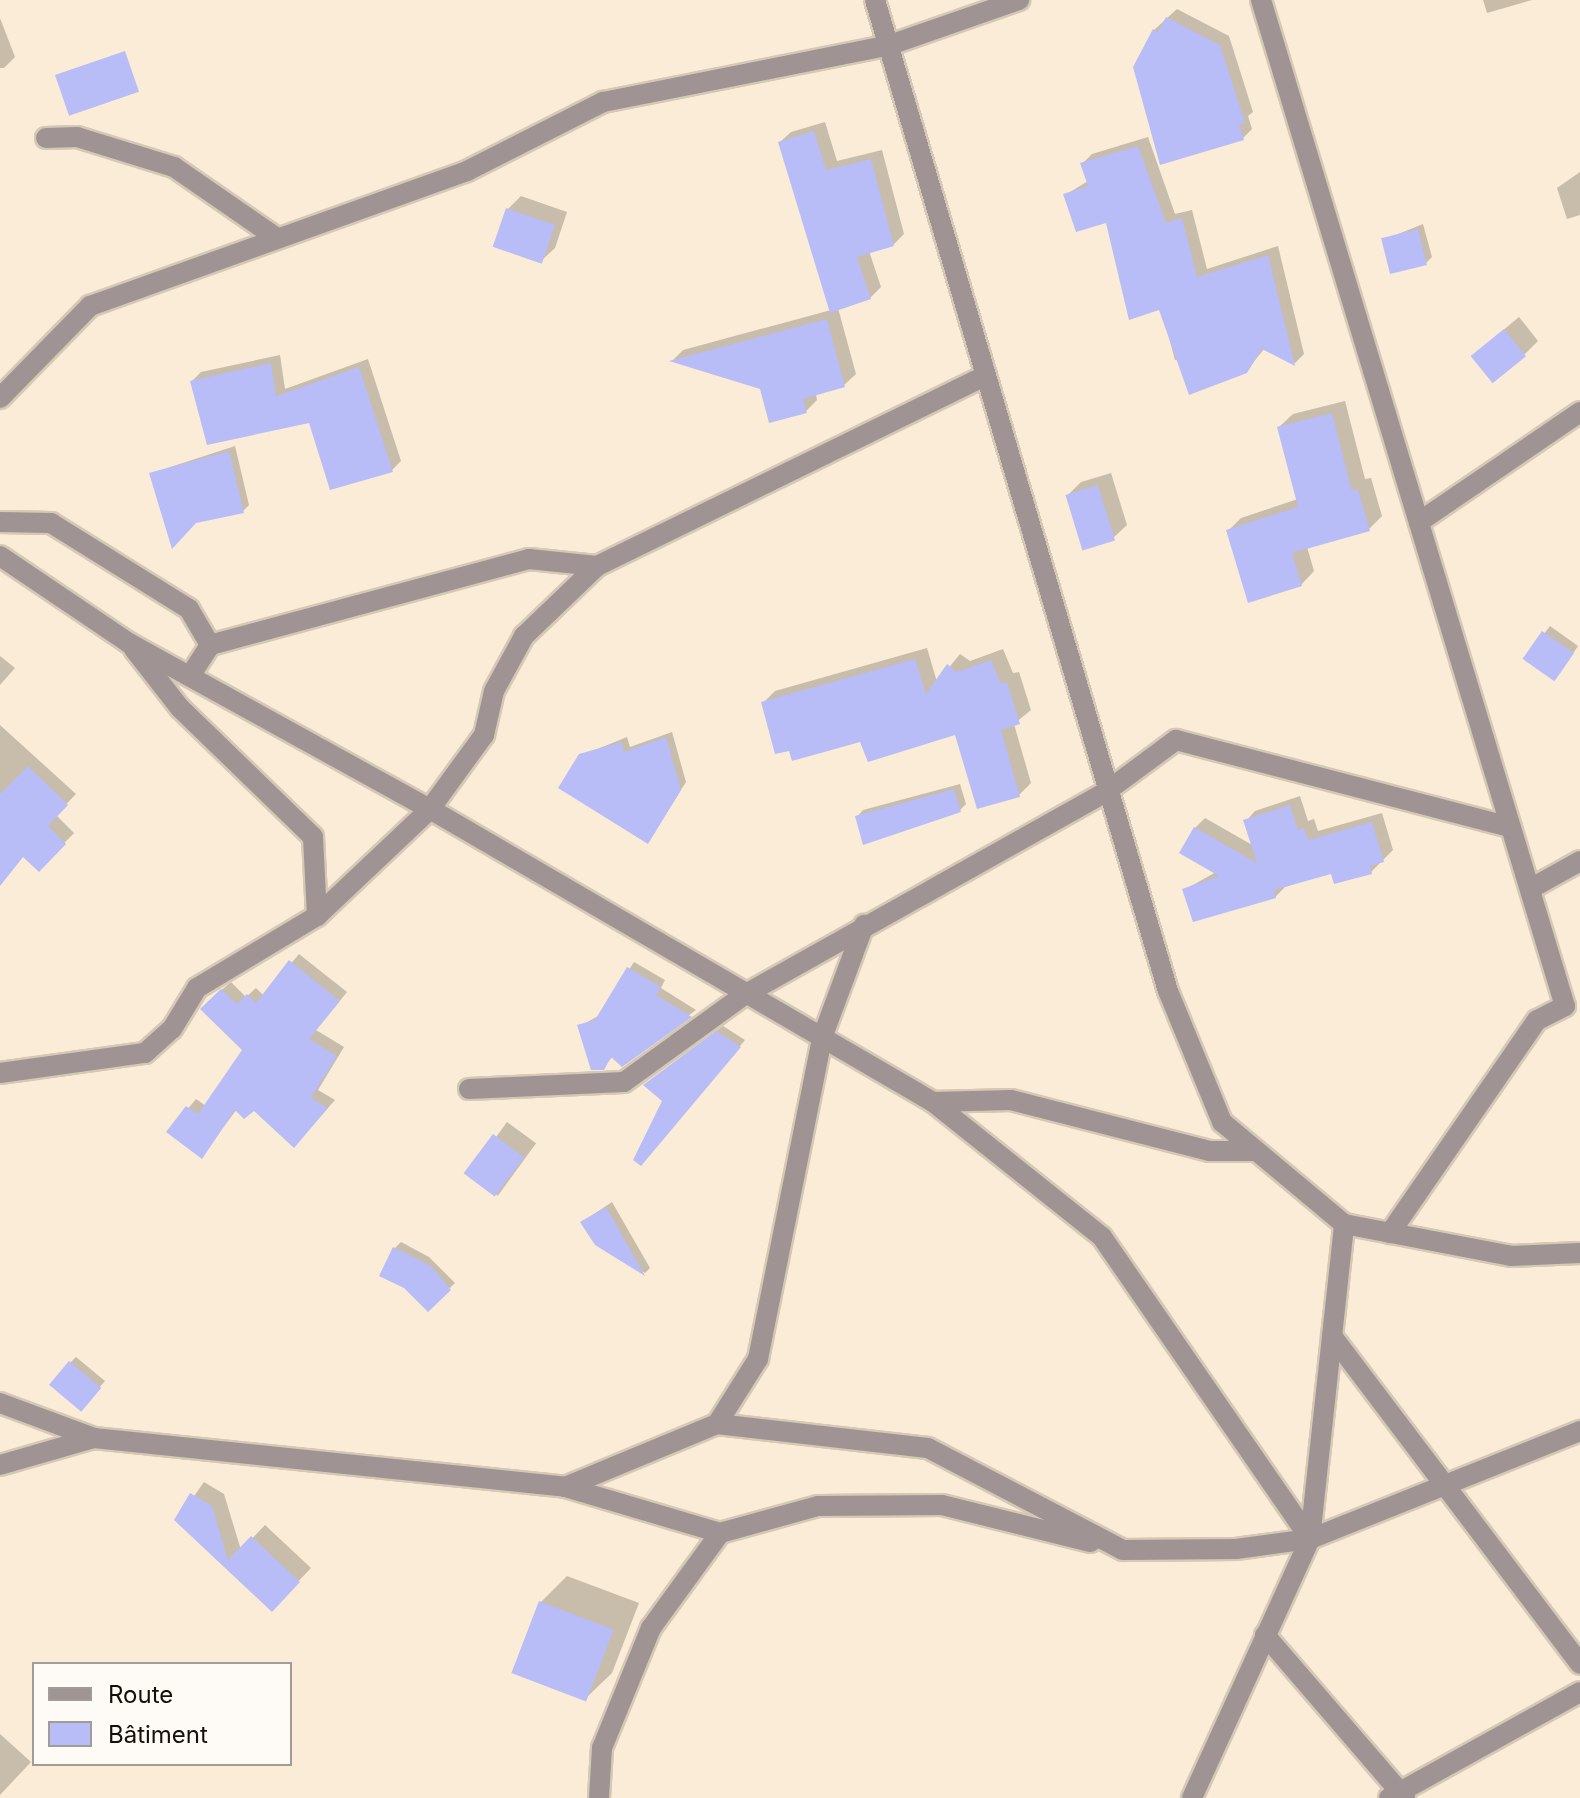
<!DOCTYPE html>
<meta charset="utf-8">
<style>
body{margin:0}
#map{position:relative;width:1580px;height:1798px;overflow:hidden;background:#faecd6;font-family:Inter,sans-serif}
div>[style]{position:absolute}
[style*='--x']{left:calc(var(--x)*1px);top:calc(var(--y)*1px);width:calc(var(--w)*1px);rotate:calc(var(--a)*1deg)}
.shadow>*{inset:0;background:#0003;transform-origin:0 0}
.building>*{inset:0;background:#b8bcf7;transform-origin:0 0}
.roads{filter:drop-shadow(2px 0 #d5c9b5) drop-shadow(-2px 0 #d5c9b5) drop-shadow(0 2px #d5c9b5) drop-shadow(0 -2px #d5c9b5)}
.minor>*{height:20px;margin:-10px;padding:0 10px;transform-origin:10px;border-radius:10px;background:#a09393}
span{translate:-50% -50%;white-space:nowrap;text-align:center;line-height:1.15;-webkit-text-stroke:7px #fefbf6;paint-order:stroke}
.legend{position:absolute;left:32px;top:1662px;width:260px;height:104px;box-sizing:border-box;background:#fefbf6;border:2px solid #a09d97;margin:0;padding:10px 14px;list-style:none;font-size:24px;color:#141008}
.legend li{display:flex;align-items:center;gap:16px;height:40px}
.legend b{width:40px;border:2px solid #a09d97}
</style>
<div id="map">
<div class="shadow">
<i style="clip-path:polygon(1483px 0,1532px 0,1487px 13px)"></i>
<i style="clip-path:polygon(1177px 9px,1229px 36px,1253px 112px,1248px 116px,1252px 129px,1243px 138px,1154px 30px)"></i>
<i style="clip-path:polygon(0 18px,15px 57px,4px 68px,0 68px)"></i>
<i style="clip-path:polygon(825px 122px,837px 161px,882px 150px,904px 234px,893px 245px,869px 251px,881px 287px,870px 298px,838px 308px,856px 374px,844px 385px,816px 394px,817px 400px,806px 411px,761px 388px,673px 360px,683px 350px,831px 310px,780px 142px,791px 132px)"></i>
<i style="clip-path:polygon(1148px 137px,1175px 214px,1192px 210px,1207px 269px,1278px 246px,1304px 354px,1295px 363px,1265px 348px,1246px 371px,1175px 360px,1161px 308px,1107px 220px,1065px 195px,1088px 181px,1082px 164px,1092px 154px)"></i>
<i style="clip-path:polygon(1580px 172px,1580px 215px,1567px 219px,1557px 188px)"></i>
<i style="clip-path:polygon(521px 196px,567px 212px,555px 248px,541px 261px,507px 210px)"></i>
<i style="clip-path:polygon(1423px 224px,1432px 257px,1426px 263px,1383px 240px)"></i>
<i style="clip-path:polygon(1519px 317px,1538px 341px,1525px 354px,1472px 356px)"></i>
<i style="clip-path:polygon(280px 355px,285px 389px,368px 359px,401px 461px,392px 470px,311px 420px,192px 381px,201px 372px)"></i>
<i style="clip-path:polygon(1345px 401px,1365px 479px,1371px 478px,1382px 516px,1369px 529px,1307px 547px,1314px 571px,1301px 585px,1228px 531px,1241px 518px,1298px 499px,1279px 427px,1293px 414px)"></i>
<i style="clip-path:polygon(235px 446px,249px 505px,243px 511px,152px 473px)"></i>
<i style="clip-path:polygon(1111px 473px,1127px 525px,1113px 538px,1067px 496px,1081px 482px)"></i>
<i style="clip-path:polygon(1550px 626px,1578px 646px,1560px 673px,1525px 659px)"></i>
<i style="clip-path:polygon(927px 648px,937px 682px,960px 654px,970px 661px,1003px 649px,1013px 673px,1019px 672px,1031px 710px,1014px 724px,1031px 783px,1019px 795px,956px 733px,790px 748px,763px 703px,775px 691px)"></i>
<i style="clip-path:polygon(0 656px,15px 668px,0 685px)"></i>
<i style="clip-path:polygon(0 725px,76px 794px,56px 815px,74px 833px,39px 869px,24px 855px,0 884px)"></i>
<i style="clip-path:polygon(672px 732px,686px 782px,648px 842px,580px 756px,627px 737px,630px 747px)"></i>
<i style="clip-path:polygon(960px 784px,966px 804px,960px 810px,857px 817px,863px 810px)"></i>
<i style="clip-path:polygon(1300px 796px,1308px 821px,1314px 819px,1318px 831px,1382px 813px,1393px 850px,1371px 872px,1332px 871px,1285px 887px,1275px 897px,1184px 890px,1216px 872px,1195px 828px,1205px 818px,1254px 846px,1246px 821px,1255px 811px)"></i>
<i style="clip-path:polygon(299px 954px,347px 992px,316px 1030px,344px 1047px,318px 1090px,335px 1100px,302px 1137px,254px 1108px,237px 1109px,202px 1156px,169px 1132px,196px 1099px,206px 1106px,245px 1050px,212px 998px,231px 982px,246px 997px,256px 988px,264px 996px)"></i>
<i style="clip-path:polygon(634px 962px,665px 980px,661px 988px,696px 1010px,623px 1064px,613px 1056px,603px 1068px,580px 1026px,600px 1015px)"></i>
<i style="clip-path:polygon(723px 1026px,745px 1040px,647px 1157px,664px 1101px,646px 1084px)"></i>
<i style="left:507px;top:1122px;width:36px;height:65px;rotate:36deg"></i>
<i style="clip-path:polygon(612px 1202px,650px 1268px,645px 1273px,595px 1243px,582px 1222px)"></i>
<i style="clip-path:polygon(401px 1242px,429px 1257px,455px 1283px,428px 1309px,395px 1248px)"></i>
<i style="clip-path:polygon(76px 1357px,105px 1381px,86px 1403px,70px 1363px)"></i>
<i style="clip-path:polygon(204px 1482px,224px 1494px,241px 1550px,265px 1525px,311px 1568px,272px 1609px,177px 1520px)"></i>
<i style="clip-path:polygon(567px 1576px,639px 1603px,612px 1673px,585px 1699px,541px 1602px)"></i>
<i style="clip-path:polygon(0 1734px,31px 1762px,0 1795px)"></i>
</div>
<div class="building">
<i style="clip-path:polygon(1166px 17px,1220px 45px,1245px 123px,1239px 124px,1244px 140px,1160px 165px,1133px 67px,1153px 29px,1158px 32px)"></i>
<i style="left:125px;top:51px;width:43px;height:74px;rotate:71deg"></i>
<i style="clip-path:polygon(814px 131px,826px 170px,871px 159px,894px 246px,857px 257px,871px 299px,830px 313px,778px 142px)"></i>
<i style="clip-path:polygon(1138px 146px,1166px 223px,1182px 218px,1197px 277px,1268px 255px,1295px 366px,1262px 349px,1247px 373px,1189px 395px,1159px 310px,1129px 320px,1106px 223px,1076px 232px,1063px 194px,1088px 186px,1080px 163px)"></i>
<i style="left:506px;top:208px;width:52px;height:41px;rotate:19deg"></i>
<i style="left:1418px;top:229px;width:37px;height:38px;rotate:76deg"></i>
<i style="clip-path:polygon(827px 319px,845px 387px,803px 399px,807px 413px,769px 423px,760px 389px,669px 361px)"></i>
<i style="left:1504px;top:329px;width:35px;height:43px;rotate:51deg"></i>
<i style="clip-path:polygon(271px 363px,276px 396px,359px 367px,393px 472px,330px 490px,309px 423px,207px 445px,190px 381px)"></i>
<i style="clip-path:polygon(1332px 413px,1352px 491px,1358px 489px,1370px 531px,1292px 553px,1302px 586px,1248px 603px,1226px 530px,1298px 507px,1277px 427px)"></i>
<i style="clip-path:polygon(229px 451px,244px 513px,196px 523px,172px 549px,149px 473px)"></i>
<i style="left:1098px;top:485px;width:58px;height:34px;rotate:73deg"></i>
<i style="left:1542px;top:631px;width:39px;height:34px;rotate:35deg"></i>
<i style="clip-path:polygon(915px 659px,926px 694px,947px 664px,957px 672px,991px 660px,1001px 684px,1007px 682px,1020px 724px,1001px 730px,1020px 797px,977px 809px,955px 735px,868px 762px,860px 742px,792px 761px,789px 751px,775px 754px,761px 702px)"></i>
<i style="clip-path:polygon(666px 737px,681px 790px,648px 844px,558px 788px,579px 754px,621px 742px,624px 752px)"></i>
<i style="clip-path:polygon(28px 766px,68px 805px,48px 826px,66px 844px,39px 872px,23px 857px,0 886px,0 794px)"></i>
<i style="clip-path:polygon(954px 789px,961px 812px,863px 845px,855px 816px)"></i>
<i style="clip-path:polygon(1290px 805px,1298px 830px,1304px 828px,1308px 840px,1372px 822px,1384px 862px,1370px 866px,1372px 874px,1334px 884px,1331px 874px,1274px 890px,1276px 898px,1193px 922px,1182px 889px,1219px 876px,1179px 853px,1194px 827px,1257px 863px,1243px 820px)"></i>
<i style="clip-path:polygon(289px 960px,340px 1001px,309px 1039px,337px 1056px,311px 1098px,328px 1108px,294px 1148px,254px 1111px,244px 1119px,235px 1110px,202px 1159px,166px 1132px,186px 1106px,198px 1114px,242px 1050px,200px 1009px,221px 989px,237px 1004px,247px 994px,256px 1003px)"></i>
<i style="clip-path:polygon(627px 967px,661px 987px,656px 995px,692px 1017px,622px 1067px,611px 1057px,604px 1070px,591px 1070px,577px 1025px,595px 1020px)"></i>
<i style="clip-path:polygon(716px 1031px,741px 1047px,641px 1166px,633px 1160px,662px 1101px,643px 1085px)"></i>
<i style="left:493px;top:1134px;width:39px;height:49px;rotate:37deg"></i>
<i style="clip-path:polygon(606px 1207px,645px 1276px,595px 1245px,580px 1222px)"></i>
<i style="clip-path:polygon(393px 1247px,431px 1266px,451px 1290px,428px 1312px,404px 1288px,379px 1276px)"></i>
<i style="left:69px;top:1361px;width:42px;height:31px;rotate:40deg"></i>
<i style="clip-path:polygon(190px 1493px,212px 1506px,228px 1560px,251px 1536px,300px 1582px,272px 1612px,174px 1520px)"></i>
<i style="left:539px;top:1601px;width:80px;height:77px;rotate:21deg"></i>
</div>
<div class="roads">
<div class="minor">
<i style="--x:875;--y:0;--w:1033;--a:73.53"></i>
<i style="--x:1168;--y:991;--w:142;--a:67.6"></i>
<i style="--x:1222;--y:1122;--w:159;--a:39.9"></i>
<i style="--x:1344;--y:1224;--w:170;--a:10.8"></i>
<i style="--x:1511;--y:1256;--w:69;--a:-2.5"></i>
<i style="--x:1261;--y:0;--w:1051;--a:73.19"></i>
<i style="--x:1565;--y:1006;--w:31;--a:153"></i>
<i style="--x:1537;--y:1020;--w:259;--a:124.6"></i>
<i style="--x:46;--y:138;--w:31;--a:-2"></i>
<i style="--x:77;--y:137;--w:102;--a:17.2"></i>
<i style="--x:174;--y:167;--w:125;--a:34.6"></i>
<i style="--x:0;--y:398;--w:129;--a:-45.6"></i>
<i style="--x:90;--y:306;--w:400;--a:-19.7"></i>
<i style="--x:467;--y:171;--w:153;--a:-26.9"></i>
<i style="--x:603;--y:102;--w:289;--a:-11.2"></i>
<i style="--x:887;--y:46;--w:140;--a:-19.2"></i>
<i style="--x:0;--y:522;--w:51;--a:1.1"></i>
<i style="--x:51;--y:523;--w:163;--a:31.9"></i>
<i style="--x:189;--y:609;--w:42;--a:59.7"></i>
<i style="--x:1419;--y:522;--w:195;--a:-34.3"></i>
<i style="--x:0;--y:556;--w:156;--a:34"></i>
<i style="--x:129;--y:643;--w:344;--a:28.9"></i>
<i style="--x:430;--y:809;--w:582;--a:30.22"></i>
<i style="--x:933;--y:1102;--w:216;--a:38.6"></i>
<i style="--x:1102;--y:1237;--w:367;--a:55.4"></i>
<i style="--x:1310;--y:1539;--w:285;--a:114.5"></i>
<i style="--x:134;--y:649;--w:75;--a:52.1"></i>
<i style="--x:180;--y:708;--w:185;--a:44.1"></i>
<i style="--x:313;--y:837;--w:79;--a:87.1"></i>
<i style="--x:190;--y:676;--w:37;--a:-57"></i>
<i style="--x:210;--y:645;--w:330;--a:-15.1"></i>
<i style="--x:529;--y:559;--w:68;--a:5.9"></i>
<i style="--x:1530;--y:889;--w:57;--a:-29.2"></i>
<i style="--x:0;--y:1073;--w:146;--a:-7.9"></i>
<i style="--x:145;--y:1053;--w:36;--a:-42"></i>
<i style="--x:172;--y:1029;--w:48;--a:-58.6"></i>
<i style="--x:197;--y:988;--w:140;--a:-31"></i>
<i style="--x:317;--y:916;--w:156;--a:-43.4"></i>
<i style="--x:430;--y:809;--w:92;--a:-53.9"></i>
<i style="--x:484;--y:735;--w:45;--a:-77.2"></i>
<i style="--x:494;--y:691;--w:63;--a:-61.4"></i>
<i style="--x:524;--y:636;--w:101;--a:-43.8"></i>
<i style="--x:597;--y:566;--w:432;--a:-26.1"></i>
<i style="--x:469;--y:1089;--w:155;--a:-2.6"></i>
<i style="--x:624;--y:1082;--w:148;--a:-35.9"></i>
<i style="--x:744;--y:995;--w:416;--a:-29.3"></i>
<i style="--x:1107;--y:791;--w:86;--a:-36.5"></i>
<i style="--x:1176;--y:740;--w:346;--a:14.6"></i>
<i style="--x:933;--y:1102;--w:78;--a:-1.5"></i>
<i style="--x:1011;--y:1100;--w:204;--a:14.4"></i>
<i style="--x:1209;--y:1151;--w:47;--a:0"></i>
<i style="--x:1332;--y:1336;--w:411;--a:52.9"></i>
<i style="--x:0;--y:1403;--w:100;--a:20.4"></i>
<i style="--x:717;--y:1424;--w:77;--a:-57.8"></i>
<i style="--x:758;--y:1359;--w:327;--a:-78.7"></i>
<i style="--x:822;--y:1038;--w:121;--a:-69.6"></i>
<i style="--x:0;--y:1465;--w:98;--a:-16"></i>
<i style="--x:94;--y:1438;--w:474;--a:5.9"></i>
<i style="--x:565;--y:1487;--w:165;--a:-22.5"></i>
<i style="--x:717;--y:1424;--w:212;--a:6.5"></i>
<i style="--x:928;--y:1448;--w:220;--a:27.6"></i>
<i style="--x:1123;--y:1550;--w:113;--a:-0.5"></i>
<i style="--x:1236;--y:1549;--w:75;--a:-7.7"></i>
<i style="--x:1310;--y:1539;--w:291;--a:-21.8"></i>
<i style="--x:565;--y:1487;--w:162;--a:16.5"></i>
<i style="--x:720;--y:1533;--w:102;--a:-15.4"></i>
<i style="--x:818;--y:1506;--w:124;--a:-0.5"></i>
<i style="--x:942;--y:1505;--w:153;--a:14"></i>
<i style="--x:1310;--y:1539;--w:317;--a:-83.8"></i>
<i style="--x:1265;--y:1635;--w:215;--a:49.3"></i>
<i style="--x:599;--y:1798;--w:50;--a:-86.6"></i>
<i style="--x:602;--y:1748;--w:130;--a:-67.8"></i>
<i style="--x:651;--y:1628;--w:117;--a:-54"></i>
<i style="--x:1389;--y:1798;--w:218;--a:-29"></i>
</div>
</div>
<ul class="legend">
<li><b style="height:10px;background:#a09393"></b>Route</li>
<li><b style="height:22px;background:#b8bcf7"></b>Bâtiment</li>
</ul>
</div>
